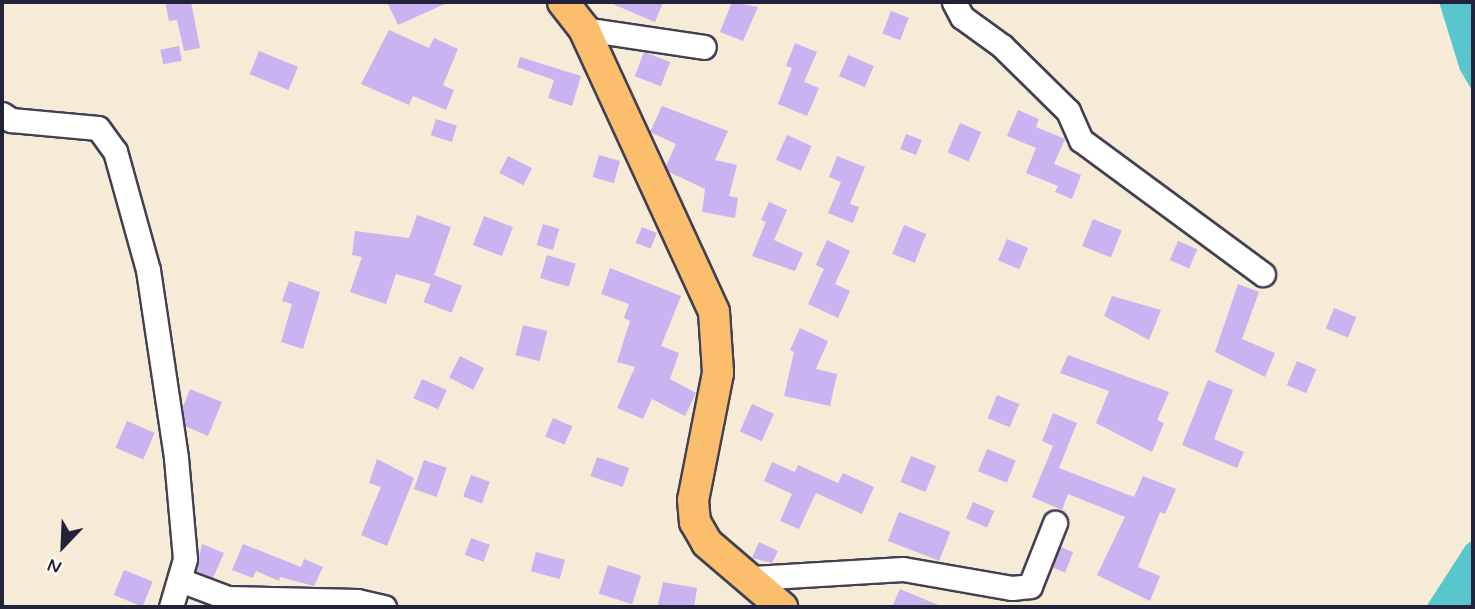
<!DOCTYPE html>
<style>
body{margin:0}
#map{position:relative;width:1475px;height:609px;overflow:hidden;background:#f5ebd6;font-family:Mynerve,sans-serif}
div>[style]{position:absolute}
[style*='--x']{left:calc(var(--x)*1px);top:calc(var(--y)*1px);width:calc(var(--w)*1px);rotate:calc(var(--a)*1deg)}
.water>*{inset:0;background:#58c6cd}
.building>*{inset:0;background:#cab3f1;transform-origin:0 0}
.roads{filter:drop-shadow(2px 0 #424052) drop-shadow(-2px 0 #424052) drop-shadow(0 2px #424052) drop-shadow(0 -2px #424052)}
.minor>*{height:23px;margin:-11.5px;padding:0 11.5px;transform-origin:11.5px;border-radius:11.5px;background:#fff}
.major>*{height:30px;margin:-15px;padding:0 15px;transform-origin:15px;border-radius:15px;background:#fabe6d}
span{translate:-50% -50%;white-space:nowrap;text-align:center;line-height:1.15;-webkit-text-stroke:7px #fdfcf7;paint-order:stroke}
.frame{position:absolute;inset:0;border:4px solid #22223b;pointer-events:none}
.north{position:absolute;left:28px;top:511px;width:70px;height:70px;-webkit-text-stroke:5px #fdfcf7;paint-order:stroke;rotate:203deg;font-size:19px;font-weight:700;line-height:28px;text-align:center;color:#22223b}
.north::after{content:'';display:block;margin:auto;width:24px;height:32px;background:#22223b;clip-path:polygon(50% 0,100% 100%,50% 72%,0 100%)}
</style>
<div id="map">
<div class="water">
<i style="clip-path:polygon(1439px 2px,1473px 2px,1473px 92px,1460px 70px)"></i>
<i style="clip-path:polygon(1473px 540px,1473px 607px,1426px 607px,1466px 545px)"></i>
</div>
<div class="building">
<i style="clip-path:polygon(165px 2px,191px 2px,200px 48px,184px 51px,177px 20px,169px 21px)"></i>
<i style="clip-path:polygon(387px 2px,449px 2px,398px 25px)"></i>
<i style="clip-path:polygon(608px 2px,663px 2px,655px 22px)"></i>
<i style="clip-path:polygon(732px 2px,758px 7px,743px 41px,720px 32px)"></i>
<i style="left:891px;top:11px;width:19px;height:24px;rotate:21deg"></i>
<i style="clip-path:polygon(389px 30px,429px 48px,434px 38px,458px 49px,443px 85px,454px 90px,446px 110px,413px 96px,409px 105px,361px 84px)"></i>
<i style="clip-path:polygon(795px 43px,817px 52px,804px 82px,819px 88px,807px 116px,778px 104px,792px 68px,786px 66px)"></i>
<i style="left:179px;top:46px;width:15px;height:19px;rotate:79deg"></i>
<i style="left:259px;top:51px;width:42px;height:25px;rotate:22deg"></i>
<i style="left:644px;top:52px;width:28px;height:26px;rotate:21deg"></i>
<i style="left:848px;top:55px;width:28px;height:23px;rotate:23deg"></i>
<i style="clip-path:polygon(520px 57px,581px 76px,572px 106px,548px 98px,554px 80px,517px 67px)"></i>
<i style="clip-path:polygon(662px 106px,728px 131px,715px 160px,737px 165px,729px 196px,738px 198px,735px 218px,702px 212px,705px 189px,669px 172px,666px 166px,676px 144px,650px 132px)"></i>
<i style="clip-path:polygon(1018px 110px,1039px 119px,1036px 127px,1065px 139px,1054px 164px,1081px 175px,1072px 199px,1055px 192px,1058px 186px,1026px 173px,1036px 148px,1007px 136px)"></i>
<i style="left:436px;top:119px;width:22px;height:17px;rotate:18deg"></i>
<i style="left:960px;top:123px;width:23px;height:32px;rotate:23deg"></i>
<i style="left:906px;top:134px;width:17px;height:16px;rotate:21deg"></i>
<i style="left:787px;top:135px;width:27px;height:27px;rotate:24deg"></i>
<i style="left:599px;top:155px;width:22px;height:23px;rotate:16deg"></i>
<i style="left:508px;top:156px;width:27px;height:19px;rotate:27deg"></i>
<i style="clip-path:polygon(837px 156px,865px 167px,850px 204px,859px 207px,853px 223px,828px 213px,841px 182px,829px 177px)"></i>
<i style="clip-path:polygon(769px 202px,787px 210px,774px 240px,803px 253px,795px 271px,752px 256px,766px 222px,761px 220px)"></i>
<i style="clip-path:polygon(417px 215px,451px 227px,431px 284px,396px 274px,386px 304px,350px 292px,362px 257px,352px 255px,355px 231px,409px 238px)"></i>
<i style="left:484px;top:216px;width:31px;height:31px;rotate:21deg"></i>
<i style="left:1093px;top:219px;width:31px;height:29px;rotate:22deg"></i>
<i style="left:543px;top:224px;width:17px;height:22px;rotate:17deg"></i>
<i style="left:904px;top:225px;width:24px;height:31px;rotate:22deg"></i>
<i style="left:642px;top:227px;width:16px;height:17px;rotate:22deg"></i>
<i style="left:1007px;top:239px;width:23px;height:23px;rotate:23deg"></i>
<i style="clip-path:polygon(827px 240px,850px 251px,835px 284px,850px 291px,838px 318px,808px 304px,824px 269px,816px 265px)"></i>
<i style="left:1178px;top:241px;width:21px;height:21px;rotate:23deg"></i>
<i style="left:547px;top:255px;width:30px;height:24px;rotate:17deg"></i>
<i style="clip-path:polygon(610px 268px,681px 296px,661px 346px,679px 353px,670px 379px,696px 393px,685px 416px,652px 399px,643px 419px,617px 408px,635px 367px,617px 362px,630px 321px,624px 318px,629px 304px,601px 294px)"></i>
<i style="left:434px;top:275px;width:30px;height:29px;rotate:21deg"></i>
<i style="clip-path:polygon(289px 281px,320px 292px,303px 349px,281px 342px,292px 304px,282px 301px)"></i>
<i style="clip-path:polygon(1238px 284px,1259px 292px,1242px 339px,1275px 353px,1265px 377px,1215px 352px)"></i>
<i style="clip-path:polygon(1112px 296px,1161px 310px,1149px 340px,1104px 316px)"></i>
<i style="left:1334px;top:308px;width:24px;height:22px;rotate:22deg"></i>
<i style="left:523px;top:325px;width:25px;height:31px;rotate:14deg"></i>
<i style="clip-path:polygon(800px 328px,828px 341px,816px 369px,837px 374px,830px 406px,784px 396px,794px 352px,790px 350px)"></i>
<i style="clip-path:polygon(1068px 355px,1169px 392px,1157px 420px,1164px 423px,1152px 452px,1096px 423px,1109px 391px,1060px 373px)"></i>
<i style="left:460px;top:356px;width:27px;height:24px;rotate:27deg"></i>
<i style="left:1297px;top:361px;width:21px;height:26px;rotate:23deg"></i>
<i style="left:422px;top:379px;width:27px;height:21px;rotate:24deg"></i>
<i style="clip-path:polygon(1208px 380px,1233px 390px,1214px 439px,1244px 452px,1237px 468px,1182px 445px)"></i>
<i style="clip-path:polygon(190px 389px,222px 402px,208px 436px,185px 426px,183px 407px)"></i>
<i style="left:997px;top:395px;width:24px;height:25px;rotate:22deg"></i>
<i style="left:752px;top:404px;width:24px;height:30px;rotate:24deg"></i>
<i style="clip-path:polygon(1053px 413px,1077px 423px,1059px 468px,1134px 497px,1143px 476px,1176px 489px,1165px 514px,1160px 512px,1138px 567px,1160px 576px,1150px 601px,1097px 575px,1125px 517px,1068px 494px,1062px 510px,1032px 497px,1053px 446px,1042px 441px)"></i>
<i style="left:553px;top:418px;width:21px;height:20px;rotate:23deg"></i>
<i style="left:127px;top:421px;width:30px;height:29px;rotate:23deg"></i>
<i style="left:987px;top:449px;width:31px;height:24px;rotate:22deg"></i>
<i style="left:911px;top:456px;width:27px;height:28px;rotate:22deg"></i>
<i style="left:597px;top:457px;width:34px;height:20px;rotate:19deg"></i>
<i style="clip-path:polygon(377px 459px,414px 478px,387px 546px,361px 535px,381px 487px,369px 483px)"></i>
<i style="left:424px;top:460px;width:24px;height:31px;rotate:19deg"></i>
<i style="clip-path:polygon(772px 462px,795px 472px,798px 465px,838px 483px,843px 473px,874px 487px,862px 514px,816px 493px,799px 529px,780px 521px,792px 494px,764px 481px)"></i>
<i style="left:471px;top:475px;width:20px;height:23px;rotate:20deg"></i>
<i style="left:973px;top:502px;width:23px;height:18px;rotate:23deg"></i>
<i style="left:899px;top:512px;width:55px;height:31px;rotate:21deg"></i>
<i style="left:471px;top:538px;width:20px;height:18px;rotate:20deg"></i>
<i style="clip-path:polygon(759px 542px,778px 551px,772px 563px,752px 558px)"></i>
<i style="clip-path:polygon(202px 544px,224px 553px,213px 578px,196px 571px)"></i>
<i style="clip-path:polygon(243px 544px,301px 567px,304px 559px,323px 567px,314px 586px,280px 577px,279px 581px,256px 571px,253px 578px,232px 570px)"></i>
<i style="left:1060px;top:547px;width:14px;height:22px;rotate:21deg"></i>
<i style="left:536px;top:552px;width:30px;height:20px;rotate:15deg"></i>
<i style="left:608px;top:565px;width:35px;height:30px;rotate:18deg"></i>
<i style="left:124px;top:570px;width:31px;height:27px;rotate:22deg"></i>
<i style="clip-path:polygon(663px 582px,697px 588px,694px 607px,658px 605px)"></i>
<i style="clip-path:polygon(900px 589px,943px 607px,892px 607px)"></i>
</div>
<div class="roads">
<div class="minor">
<i style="--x:954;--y:2;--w:17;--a:62"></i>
<i style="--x:962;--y:17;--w:49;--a:35.9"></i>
<i style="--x:1002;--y:46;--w:93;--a:44.6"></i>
<i style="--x:1068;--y:111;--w:32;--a:66"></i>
<i style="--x:1081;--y:140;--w:226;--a:36.4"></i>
<i style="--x:584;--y:29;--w:121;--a:8.5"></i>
<i style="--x:2;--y:114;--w:11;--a:34"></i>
<i style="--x:11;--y:120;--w:87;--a:5.3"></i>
<i style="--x:98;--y:128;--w:29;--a:54"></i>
<i style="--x:115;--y:151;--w:123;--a:74.5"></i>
<i style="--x:148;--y:270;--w:190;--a:81.5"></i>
<i style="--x:176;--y:458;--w:101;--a:84.9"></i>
<i style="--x:185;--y:559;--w:50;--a:106.3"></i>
<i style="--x:753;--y:578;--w:150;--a:-3.4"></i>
<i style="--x:903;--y:569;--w:111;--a:9.9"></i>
<i style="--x:1012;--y:588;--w:18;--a:-6"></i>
<i style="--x:1030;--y:586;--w:68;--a:-68.4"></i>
<i style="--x:180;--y:580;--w:51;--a:20.6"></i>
<i style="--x:228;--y:598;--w:129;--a:1.3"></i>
<i style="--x:357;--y:601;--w:28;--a:13"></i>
</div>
<div class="major">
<i style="--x:563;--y:2;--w:34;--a:52"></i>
<i style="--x:584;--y:29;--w:311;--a:65.3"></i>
<i style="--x:714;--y:312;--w:61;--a:86.2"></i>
<i style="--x:718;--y:373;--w:129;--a:101.1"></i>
<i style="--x:693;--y:500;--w:22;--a:85"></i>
<i style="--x:695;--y:522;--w:24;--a:60"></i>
<i style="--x:707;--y:543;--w:99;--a:40.5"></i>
</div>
</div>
<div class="frame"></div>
<div class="north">N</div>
</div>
